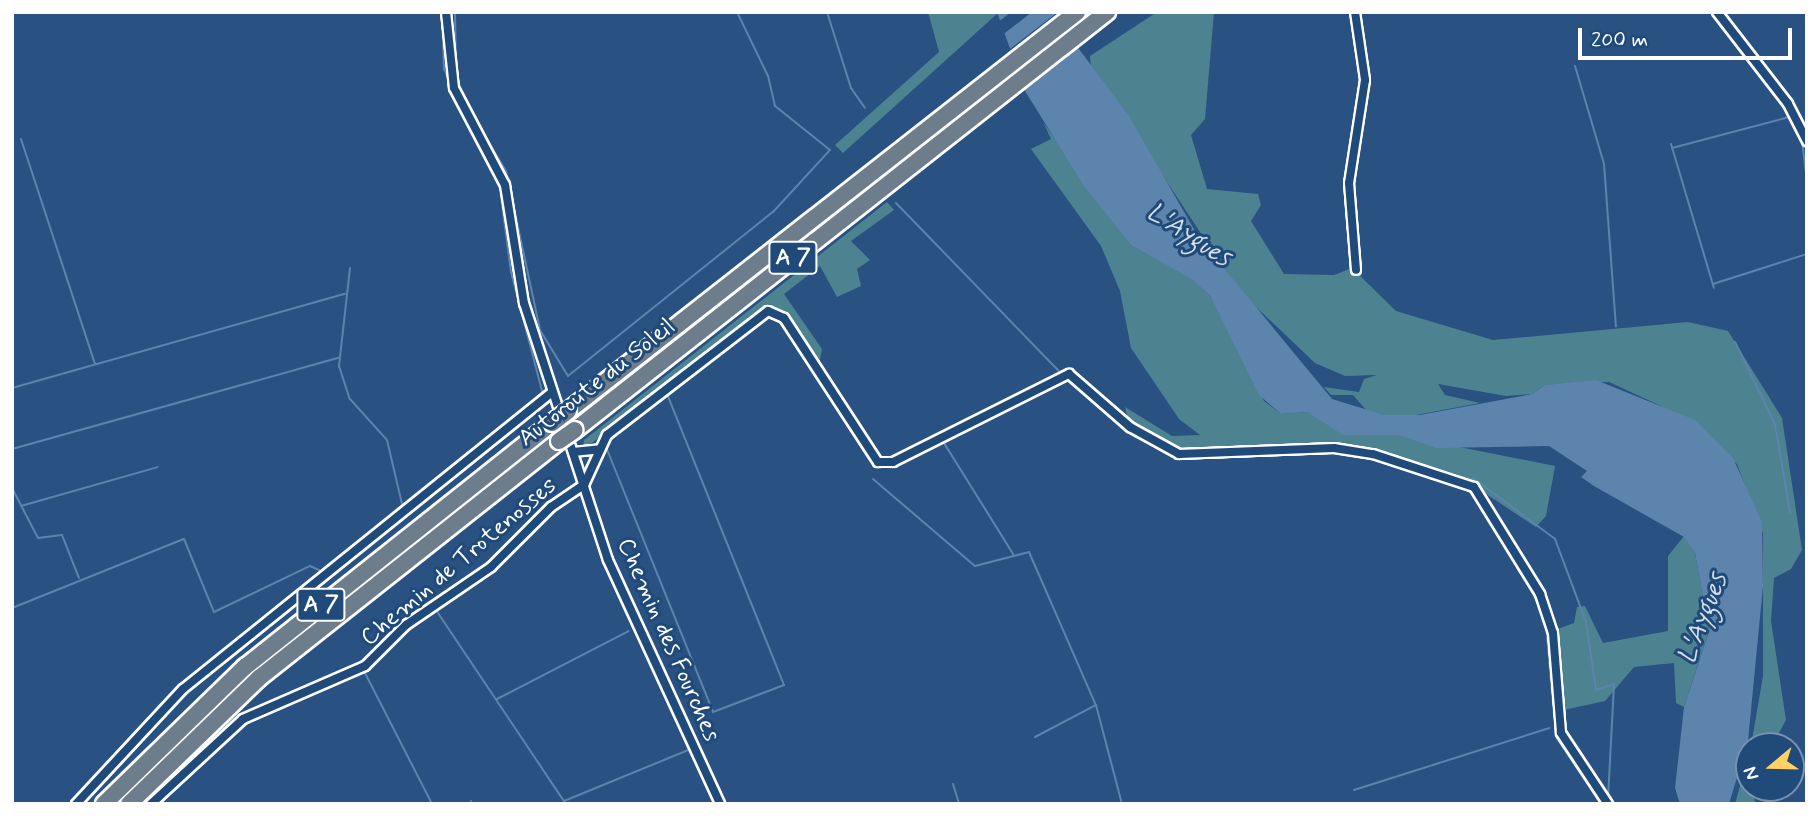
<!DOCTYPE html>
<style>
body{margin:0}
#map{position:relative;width:1819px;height:816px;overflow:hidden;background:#295282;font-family:Mynerve,sans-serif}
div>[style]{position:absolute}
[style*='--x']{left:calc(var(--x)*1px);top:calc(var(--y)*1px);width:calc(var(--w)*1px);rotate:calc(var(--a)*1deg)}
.green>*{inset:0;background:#4d8290}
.water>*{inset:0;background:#5c84ac}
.pier>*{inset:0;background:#295282}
.stream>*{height:2px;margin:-1px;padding:0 1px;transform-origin:1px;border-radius:1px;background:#5c84ac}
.roads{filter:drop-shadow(2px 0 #fff) drop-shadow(-2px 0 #fff) drop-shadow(0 2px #fff) drop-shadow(0 -2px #fff)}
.minor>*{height:8px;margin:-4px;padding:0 4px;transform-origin:4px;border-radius:4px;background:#1f4a7a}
.motorway>*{height:16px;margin:-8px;padding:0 8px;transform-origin:8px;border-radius:8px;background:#6d7d8c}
.bridges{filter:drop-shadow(2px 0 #fff) drop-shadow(-2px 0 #fff) drop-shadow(0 2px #fff) drop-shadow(0 -2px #fff)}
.motorway-bridge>*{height:16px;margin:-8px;padding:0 8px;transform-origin:8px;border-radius:8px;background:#6d7d8c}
span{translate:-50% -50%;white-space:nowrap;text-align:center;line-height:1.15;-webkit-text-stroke:6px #1f4a7a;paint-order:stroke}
.shield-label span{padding:2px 5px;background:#1f4a7a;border:2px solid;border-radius:5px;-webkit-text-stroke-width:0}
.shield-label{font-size:23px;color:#fff;font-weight:700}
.street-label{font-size:24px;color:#fff}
.water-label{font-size:26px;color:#d6e0ea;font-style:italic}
.frame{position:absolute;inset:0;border:14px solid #fff;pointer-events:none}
.north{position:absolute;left:1735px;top:732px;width:70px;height:70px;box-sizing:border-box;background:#1f4a7a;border:2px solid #7992af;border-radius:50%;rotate:251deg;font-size:19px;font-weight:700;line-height:28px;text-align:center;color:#fff}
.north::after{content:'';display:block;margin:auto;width:24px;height:32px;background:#ffd166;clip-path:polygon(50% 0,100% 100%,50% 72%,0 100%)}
.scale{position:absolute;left:1578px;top:28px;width:214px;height:32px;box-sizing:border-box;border:4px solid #fff;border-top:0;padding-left:9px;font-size:21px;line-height:24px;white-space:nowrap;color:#fff;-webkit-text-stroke:5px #1f4a7a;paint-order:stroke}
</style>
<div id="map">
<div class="green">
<i style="clip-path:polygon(928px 12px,998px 13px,843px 153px,835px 145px,939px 52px)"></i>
<i style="clip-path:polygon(1157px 12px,1214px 12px,1205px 119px,1191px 135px,1207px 189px,1258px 194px,1261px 205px,1251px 221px,1284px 274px,1334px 275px,1352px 268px,1396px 311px,1493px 340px,1688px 322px,1728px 331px,1782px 418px,1802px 550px,1791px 569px,1774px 578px,1771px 621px,1786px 720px,1772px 746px,1751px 746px,1763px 676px,1763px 533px,1737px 464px,1661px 406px,1609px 382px,1545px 385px,1532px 394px,1506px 396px,1438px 384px,1445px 395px,1480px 403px,1411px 416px,1384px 415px,1367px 411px,1353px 395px,1331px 395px,1324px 387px,1359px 392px,1364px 379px,1377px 375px,1345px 376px,1315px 363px,1239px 291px,1091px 67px,1090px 56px)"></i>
<i style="clip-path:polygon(1043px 122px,1132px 246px,1192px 278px,1210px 296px,1264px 401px,1281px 414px,1307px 412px,1353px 435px,1399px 435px,1555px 466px,1546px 516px,1536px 527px,1456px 474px,1374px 451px,1307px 443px,1180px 450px,1129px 423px,1125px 407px,1172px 436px,1200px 435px,1179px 419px,1131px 348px,1120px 291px,1101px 246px,1031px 149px,1051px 139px)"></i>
<i style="clip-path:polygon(887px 202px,894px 210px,851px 241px,870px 260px,857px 269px,861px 286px,837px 297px,820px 266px,784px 294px,822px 349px,819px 365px,783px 312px,770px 304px,583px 450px,584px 440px)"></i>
<i style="clip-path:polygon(1684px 536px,1695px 553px,1709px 630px,1684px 707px,1676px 703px,1674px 663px,1634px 667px,1605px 701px,1559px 711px,1555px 630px,1574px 623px,1577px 607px,1585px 606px,1603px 643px,1668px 631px,1668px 556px)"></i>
<i style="clip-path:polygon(1749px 753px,1755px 804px,1735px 804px,1743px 775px)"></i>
</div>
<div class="water">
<i style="clip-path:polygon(997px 12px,1063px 12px,1076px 45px,1129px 116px,1199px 238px,1332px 399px,1384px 415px,1420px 415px,1532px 394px,1545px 385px,1596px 380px,1695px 420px,1733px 458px,1762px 522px,1763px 586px,1748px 741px,1729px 804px,1680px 804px,1675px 788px,1684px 707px,1709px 631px,1695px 553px,1684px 537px,1594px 486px,1581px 477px,1587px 471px,1549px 446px,1436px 448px,1399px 435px,1343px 435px,1307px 412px,1281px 414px,1259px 395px,1210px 296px,1192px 279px,1132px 246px,1084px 186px,1025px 91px)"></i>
</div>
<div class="pier">
<i style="clip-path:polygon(1011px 12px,1032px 12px,1001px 36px,997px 23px)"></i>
<i style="clip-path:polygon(1058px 12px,1067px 12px,1080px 44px,1021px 90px,1006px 52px)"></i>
</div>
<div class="stream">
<i style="--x:442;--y:12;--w:57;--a:88"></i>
<i style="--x:444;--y:69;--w:84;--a:64.7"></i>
<i style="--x:455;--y:12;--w:54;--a:88.9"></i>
<i style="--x:827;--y:12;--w:80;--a:72.5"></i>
<i style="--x:851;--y:88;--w:24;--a:55"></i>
<i style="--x:1728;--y:12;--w:14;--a:0"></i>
<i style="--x:1575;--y:66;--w:102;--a:73.5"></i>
<i style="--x:1604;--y:164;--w:163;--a:85.8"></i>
<i style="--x:456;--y:71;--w:23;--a:77"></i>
<i style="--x:475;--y:120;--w:60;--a:58.7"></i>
<i style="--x:506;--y:171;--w:163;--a:77.9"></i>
<i style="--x:540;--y:330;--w:54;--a:58.7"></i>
<i style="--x:568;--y:376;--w:263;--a:-38.7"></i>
<i style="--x:773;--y:212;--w:84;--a:-47.4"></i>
<i style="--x:830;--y:150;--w:70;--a:-141.3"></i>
<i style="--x:775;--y:106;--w:31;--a:-103"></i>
<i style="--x:768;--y:76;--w:71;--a:-115.8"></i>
<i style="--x:21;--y:139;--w:237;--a:71.8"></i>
<i style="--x:1802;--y:141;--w:40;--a:82.9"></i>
<i style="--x:1671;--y:144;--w:150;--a:73.4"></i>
<i style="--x:1672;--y:148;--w:121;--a:-14.8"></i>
<i style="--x:499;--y:181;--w:92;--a:82.5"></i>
<i style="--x:511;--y:272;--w:123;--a:75.4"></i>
<i style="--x:896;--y:203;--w:234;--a:45.9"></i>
<i style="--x:350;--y:268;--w:99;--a:96.4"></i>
<i style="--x:339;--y:366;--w:35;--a:72"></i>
<i style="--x:350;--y:399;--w:55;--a:47.9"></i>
<i style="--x:387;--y:440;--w:66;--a:76.8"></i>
<i style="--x:1713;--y:284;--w:99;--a:-17.7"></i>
<i style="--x:1735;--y:342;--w:91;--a:64"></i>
<i style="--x:1775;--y:424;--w:90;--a:80.4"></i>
<i style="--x:1068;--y:379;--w:85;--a:41.2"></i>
<i style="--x:1132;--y:435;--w:49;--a:25.5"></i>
<i style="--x:12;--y:388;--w:346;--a:-15.8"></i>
<i style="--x:944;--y:443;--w:131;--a:58.1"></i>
<i style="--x:606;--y:447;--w:286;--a:68"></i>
<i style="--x:713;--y:712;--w:76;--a:-20.8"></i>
<i style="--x:784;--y:685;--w:314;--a:-111.9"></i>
<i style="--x:12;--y:449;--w:339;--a:-15.6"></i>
<i style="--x:1189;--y:458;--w:10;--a:-6"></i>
<i style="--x:1418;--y:473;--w:16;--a:18"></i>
<i style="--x:1473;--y:478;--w:102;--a:36.6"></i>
<i style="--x:1555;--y:539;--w:89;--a:69.5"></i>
<i style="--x:1586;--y:622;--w:69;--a:81.6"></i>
<i style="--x:1596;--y:690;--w:19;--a:-18"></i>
<i style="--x:1614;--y:684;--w:113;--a:93"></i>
<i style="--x:873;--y:479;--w:134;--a:40.5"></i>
<i style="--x:975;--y:566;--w:56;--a:-14.5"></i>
<i style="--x:1029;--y:552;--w:167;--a:66.4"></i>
<i style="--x:1096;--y:705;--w:102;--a:75.3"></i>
<i style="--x:12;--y:488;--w:56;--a:62.5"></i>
<i style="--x:38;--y:538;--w:24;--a:-7"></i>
<i style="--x:62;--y:535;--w:46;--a:68.4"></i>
<i style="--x:21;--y:506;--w:142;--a:-15.9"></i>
<i style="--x:1530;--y:585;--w:43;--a:68.2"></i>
<i style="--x:1546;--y:625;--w:112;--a:84.9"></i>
<i style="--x:1556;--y:737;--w:81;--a:56.1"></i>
<i style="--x:12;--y:608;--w:185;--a:-21.9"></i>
<i style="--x:184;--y:539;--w:79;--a:67.7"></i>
<i style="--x:214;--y:612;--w:106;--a:-25.6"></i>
<i style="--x:310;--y:566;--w:10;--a:24"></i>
<i style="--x:438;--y:613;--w:230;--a:56.2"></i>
<i style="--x:364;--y:671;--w:149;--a:62.9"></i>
<i style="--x:497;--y:699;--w:148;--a:-27.3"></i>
<i style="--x:1035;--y:737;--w:69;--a:-27.7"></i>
<i style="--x:953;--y:784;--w:21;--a:73"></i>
<i style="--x:1354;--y:790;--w:205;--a:-17.6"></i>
<i style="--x:471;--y:801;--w:3;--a:72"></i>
<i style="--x:564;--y:801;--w:137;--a:-22.3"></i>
</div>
<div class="roads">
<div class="minor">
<i style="--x:446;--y:12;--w:76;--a:84"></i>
<i style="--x:454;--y:88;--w:110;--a:62.3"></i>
<i style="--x:505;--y:185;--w:120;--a:80.9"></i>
<i style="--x:524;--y:303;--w:270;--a:71.9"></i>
<i style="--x:608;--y:560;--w:268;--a:65.3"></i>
<i style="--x:1355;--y:12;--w:69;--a:81.6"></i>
<i style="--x:1365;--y:80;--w:104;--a:98.8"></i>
<i style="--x:1349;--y:183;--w:87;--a:85.4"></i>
<i style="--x:1717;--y:12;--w:116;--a:52.3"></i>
<i style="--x:1788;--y:104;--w:42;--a:62.8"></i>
<i style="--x:573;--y:452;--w:27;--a:-6"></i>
<i style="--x:76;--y:804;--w:157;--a:-47.1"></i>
<i style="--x:183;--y:689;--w:474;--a:-38.8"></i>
<i style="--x:151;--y:804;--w:125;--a:-42.7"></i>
<i style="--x:243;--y:719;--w:133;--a:-23.5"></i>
<i style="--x:365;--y:666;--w:58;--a:-45"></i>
<i style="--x:406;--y:625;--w:103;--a:-34.3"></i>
<i style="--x:491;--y:567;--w:85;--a:-45"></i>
<i style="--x:551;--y:507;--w:40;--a:-34"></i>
<i style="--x:584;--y:485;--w:55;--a:-65.3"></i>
<i style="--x:607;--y:435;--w:203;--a:-37.6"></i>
<i style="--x:768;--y:311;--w:17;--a:24"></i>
<i style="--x:784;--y:318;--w:172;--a:56.9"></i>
<i style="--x:878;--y:462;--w:15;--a:0"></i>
<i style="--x:893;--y:462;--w:197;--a:-26.6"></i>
<i style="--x:1069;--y:374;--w:81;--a:41"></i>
<i style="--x:1130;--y:427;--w:56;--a:28.9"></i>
<i style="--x:1179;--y:454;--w:155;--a:-2.2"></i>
<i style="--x:1334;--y:448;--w:39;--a:9"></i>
<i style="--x:1373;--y:454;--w:106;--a:18.1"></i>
<i style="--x:1474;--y:487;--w:126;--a:58.3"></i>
<i style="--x:1540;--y:594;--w:41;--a:71.6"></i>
<i style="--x:1553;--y:633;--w:100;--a:85.4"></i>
<i style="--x:1561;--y:733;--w:85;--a:56.5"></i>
</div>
<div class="motorway">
<i style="--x:568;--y:411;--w:647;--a:-38.09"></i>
<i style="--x:575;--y:430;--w:677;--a:-38.16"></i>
<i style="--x:104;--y:804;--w:197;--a:-44.2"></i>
<i style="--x:245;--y:667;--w:392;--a:-38.5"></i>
<i style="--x:129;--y:804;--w:181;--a:-44.1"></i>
<i style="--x:259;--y:678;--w:382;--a:-38.3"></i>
</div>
</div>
<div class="bridges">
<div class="motorway-bridge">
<i style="--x:552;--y:423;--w:20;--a:-37"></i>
<i style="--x:559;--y:441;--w:19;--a:-35"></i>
</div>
</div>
<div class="shield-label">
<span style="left:793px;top:258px">A 7</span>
<span style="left:321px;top:605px">A 7</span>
</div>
<div class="street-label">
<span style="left:597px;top:383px;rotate:-38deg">Autoroute du Soleil</span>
<span style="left:459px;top:562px;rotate:-40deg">Chemin de Trotenosses</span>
<span style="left:668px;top:640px;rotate:66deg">Chemin des Fourches</span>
</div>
<div class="water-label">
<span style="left:1188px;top:236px;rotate:33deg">L'Aygues</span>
<span style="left:1704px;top:619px;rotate:-69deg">L'Aygues</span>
</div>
<div class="frame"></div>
<div class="north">N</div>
<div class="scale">200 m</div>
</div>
